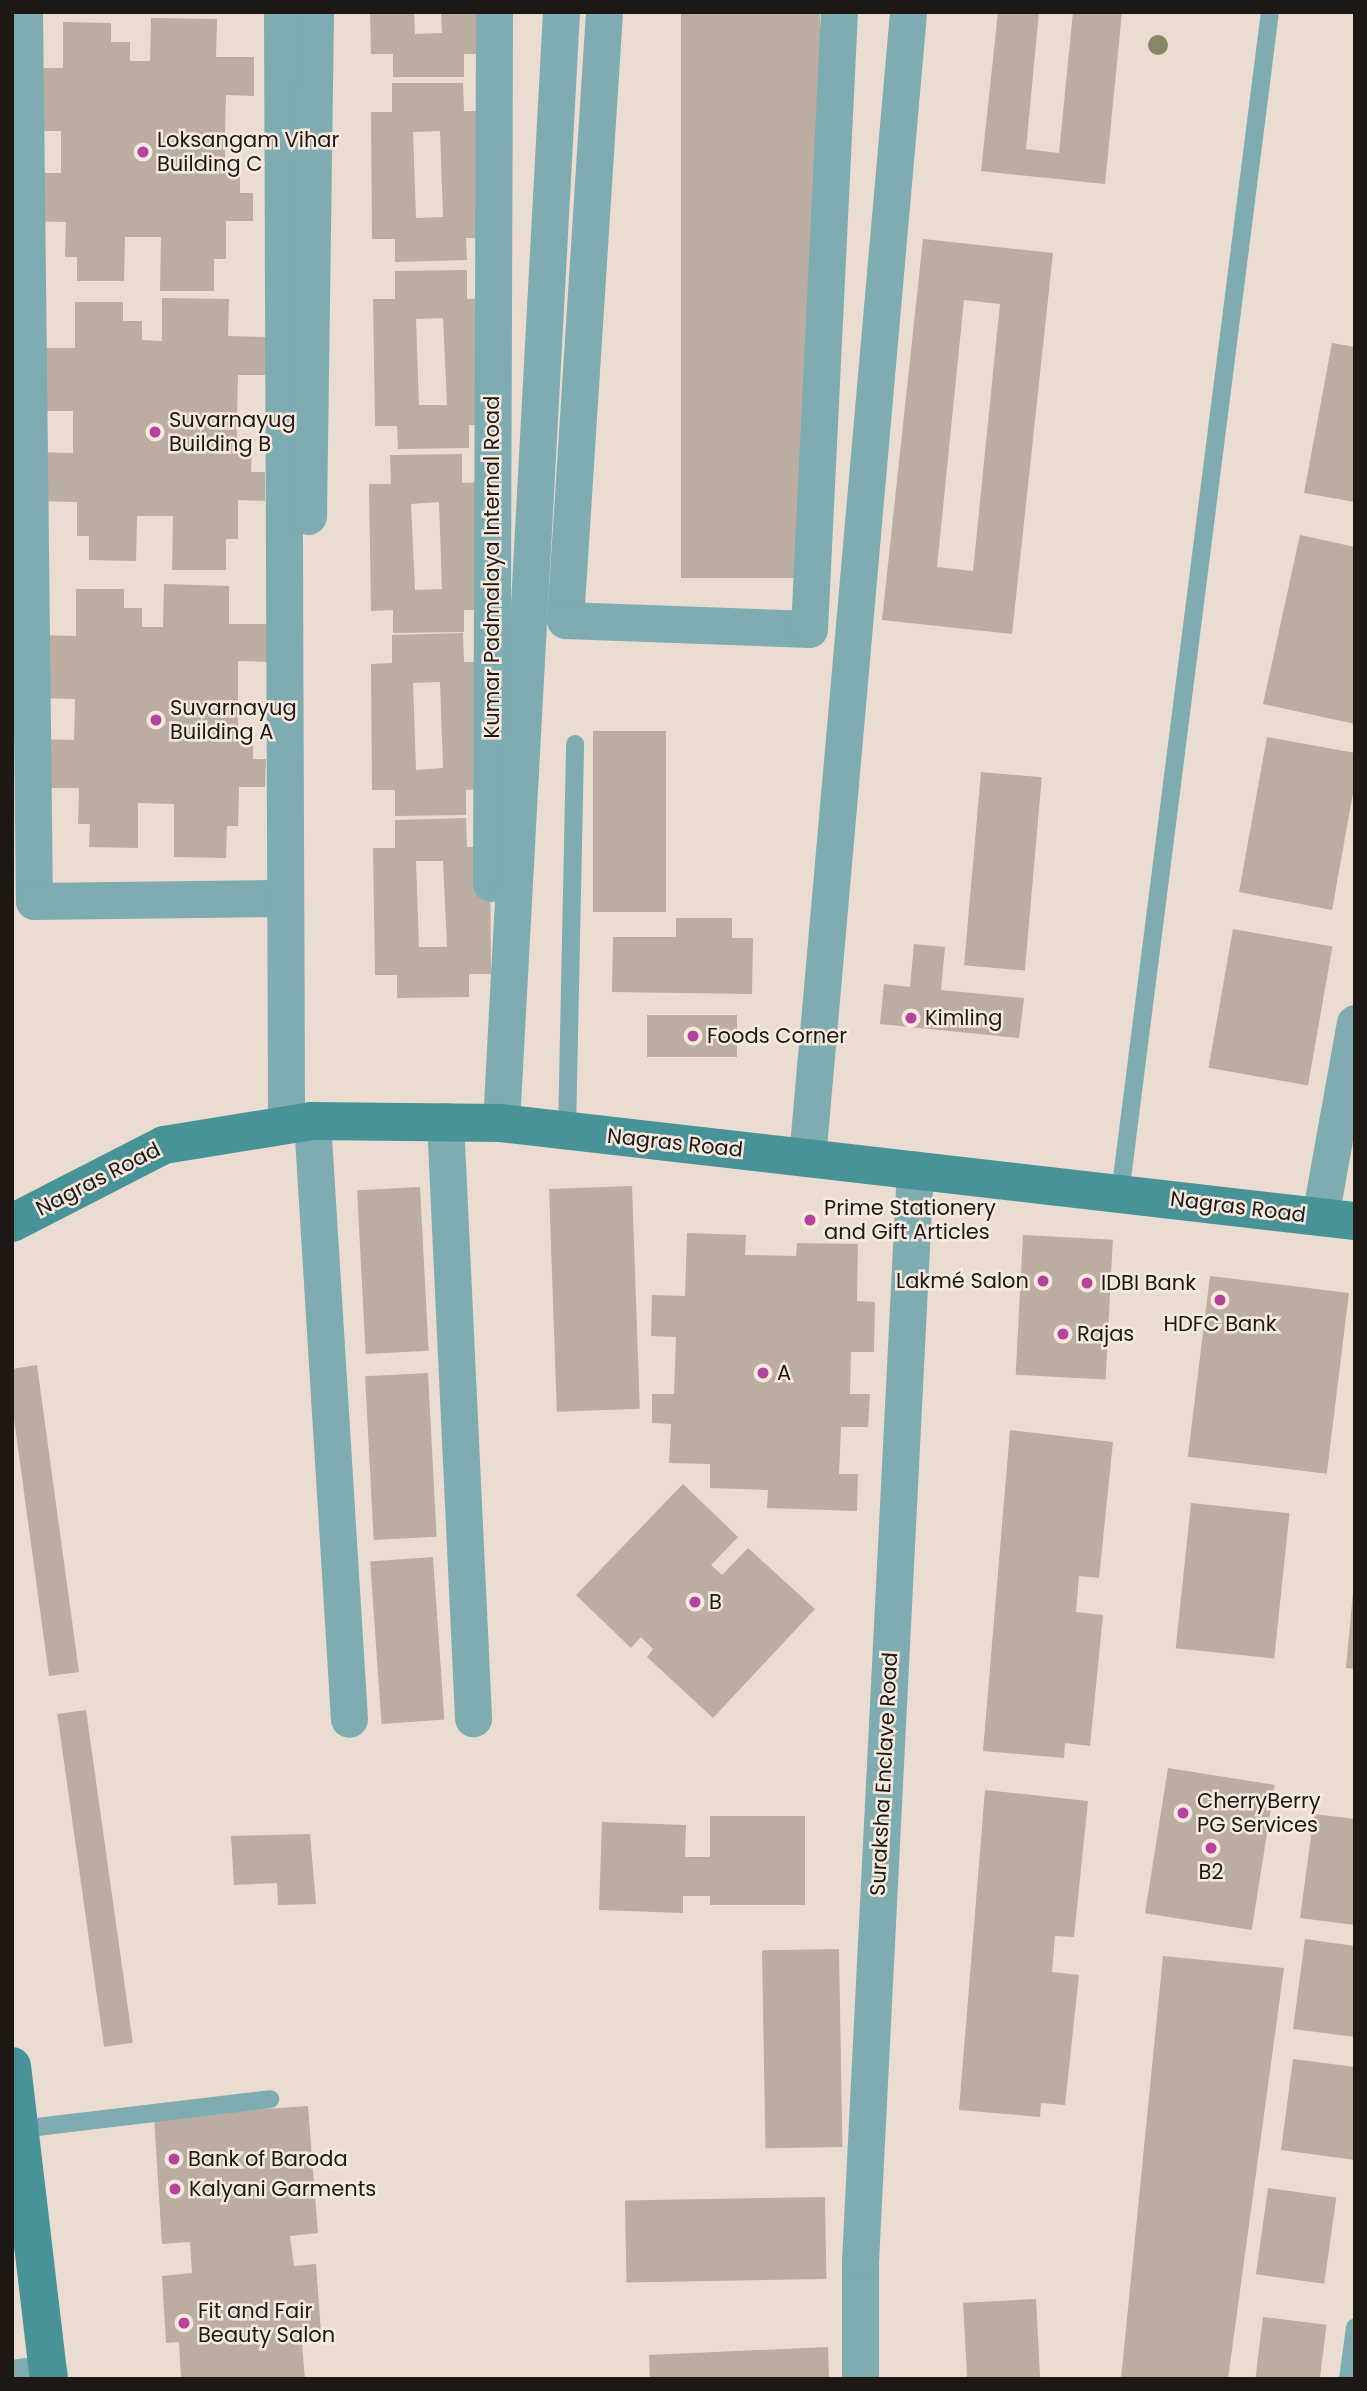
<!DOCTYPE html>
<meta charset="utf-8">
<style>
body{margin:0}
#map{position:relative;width:1367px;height:2391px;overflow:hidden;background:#eadcd0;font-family:Poppins,sans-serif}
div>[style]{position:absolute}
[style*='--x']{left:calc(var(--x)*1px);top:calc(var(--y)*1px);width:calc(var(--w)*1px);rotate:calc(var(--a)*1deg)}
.building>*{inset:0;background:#bbada1;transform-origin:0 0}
.lane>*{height:18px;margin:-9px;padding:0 9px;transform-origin:9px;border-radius:9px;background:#7eacb0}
.street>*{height:37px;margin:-18.5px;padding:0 18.5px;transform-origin:18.5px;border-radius:18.5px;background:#7eacb0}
.secondary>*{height:38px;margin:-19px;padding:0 19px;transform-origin:19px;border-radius:19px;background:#479398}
.trees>*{width:20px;height:20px;margin:-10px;border-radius:50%;background:#858862}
.dots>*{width:19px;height:19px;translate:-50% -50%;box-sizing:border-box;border:4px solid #f7e9dd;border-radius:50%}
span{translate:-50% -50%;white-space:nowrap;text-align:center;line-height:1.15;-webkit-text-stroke:5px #f7e9dd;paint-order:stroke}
.poi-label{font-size:21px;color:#1d1814}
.left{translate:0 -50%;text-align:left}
.right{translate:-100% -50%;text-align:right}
.street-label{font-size:21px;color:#1d1814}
.frame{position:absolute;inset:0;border:14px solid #1d1814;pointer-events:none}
</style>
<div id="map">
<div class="building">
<i style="clip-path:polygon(370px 12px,414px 12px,415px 34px,442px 33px,441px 12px,487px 12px,488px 54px,464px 54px,464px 77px,393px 77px,393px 54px,371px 54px)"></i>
<i style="left:681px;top:12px;width:139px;height:566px"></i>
<i style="clip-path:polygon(998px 12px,1039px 12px,1026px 149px,1059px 153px,1073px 12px,1122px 12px,1105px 184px,981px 171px)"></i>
<i style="clip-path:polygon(151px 18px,217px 19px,216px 57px,254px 57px,254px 96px,226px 95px,225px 135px,225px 170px,240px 171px,240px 193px,253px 193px,253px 221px,226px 221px,226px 259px,214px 259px,214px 291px,160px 291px,161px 237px,125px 237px,124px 281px,77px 281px,77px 257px,65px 257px,66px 222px,20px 221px,21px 173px,61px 173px,61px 131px,24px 131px,25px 68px,63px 68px,63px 22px,111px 23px,111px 42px,130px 42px,130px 61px,150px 61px)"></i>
<i style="clip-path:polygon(evenodd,392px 83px,463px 83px,464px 111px,488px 111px,489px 238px,466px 238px,467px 260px,395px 262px,395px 239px,372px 239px,371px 112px,392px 112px,392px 83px,440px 131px,443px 217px,416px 218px,413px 132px,440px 131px)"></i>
<i style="clip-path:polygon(evenodd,923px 239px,1053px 253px,1012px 634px,882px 620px,923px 239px,964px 300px,1000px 304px,973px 571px,937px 567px,964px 300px)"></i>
<i style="clip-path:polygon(evenodd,467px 270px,467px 299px,491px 298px,492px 425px,469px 425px,469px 448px,398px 449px,397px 426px,375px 426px,373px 299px,395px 299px,395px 271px,467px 270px,443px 318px,447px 405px,419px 405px,416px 319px,443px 318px)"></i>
<i style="clip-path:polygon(162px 298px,229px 299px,228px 336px,266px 337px,266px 375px,238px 375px,237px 415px,237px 450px,252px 450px,251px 472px,265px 472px,265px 501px,238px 500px,238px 539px,226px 539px,226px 570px,172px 570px,173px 516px,137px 516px,136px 561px,89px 560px,89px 536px,77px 536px,77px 502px,32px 501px,32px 452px,73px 453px,73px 411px,36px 411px,37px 348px,75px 348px,75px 302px,123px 302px,123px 321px,142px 321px,142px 340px,162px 341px)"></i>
<i style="clip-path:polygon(1332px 343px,1355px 347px,1355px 502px,1304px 493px)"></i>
<i style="clip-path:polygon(evenodd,462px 454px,462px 483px,486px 482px,488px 610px,464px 610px,464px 632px,393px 633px,393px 610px,371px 611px,369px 484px,391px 484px,390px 455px,462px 454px,439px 502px,442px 589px,415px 590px,411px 504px,439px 502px)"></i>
<i style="clip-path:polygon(1300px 535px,1355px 547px,1355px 724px,1263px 704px)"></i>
<i style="clip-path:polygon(164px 584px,229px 586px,229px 624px,267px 624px,267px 662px,238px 661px,238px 737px,253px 737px,253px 759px,266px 759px,265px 787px,239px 787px,238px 826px,227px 826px,226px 858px,174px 857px,174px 804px,138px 803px,138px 848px,89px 847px,90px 824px,78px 824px,79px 788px,33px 788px,34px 739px,74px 740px,75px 699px,37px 698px,37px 635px,76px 636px,76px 589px,124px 589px,124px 608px,142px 608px,142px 627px,163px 627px)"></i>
<i style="clip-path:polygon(evenodd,463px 633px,464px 662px,488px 662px,489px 789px,466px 790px,466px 815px,395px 816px,395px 790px,372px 790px,371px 664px,392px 663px,392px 635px,463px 633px,440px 682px,443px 768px,416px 770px,413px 683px,440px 682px)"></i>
<i style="left:593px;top:731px;width:73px;height:181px"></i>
<i style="clip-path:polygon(1267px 737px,1355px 753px,1355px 782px,1332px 910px,1239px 892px)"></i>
<i style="left:981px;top:772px;width:61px;height:194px;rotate:5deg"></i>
<i style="clip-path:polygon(evenodd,466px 818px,467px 847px,490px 847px,491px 974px,469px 974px,469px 997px,397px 998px,397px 975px,375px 975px,373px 848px,395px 848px,395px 820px,466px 818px,416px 861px,443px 861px,447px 947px,419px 947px,416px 861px)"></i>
<i style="clip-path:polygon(676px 918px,732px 918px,732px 938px,753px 938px,752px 994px,612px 992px,613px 937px,676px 937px)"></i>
<i style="left:1233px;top:929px;width:101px;height:141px;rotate:10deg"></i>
<i style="clip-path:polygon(914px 944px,945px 947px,941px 990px,1024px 998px,1019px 1038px,880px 1024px,884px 984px,910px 987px)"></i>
<i style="left:647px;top:1015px;width:90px;height:42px"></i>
<i style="left:632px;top:1186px;width:223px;height:83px;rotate:88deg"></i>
<i style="left:420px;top:1187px;width:164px;height:63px;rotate:87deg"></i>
<i style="clip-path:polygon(687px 1233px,746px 1235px,745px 1255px,796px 1256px,797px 1243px,858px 1244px,857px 1301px,875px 1302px,874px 1352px,851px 1352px,850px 1394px,870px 1394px,868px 1427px,841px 1427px,839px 1474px,858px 1474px,857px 1511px,767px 1508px,768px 1490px,710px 1488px,710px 1464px,669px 1463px,671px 1424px,652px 1423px,652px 1394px,674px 1394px,676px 1337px,651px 1336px,652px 1295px,685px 1296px)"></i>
<i style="left:1023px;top:1235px;width:90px;height:140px;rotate:3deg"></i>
<i style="left:1210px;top:1276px;width:140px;height:182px;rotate:7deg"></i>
<i style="clip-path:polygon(37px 1365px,79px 1672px,49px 1676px,12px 1404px,12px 1369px)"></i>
<i style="left:428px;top:1373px;width:164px;height:63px;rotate:87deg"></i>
<i style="clip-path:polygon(1010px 1430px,1113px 1442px,1099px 1578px,1079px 1576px,1076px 1612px,1103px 1615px,1090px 1746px,1065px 1743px,1064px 1758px,983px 1751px)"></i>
<i style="clip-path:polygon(683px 1484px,738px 1537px,711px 1565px,722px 1575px,748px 1548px,815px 1609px,713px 1718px,647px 1657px,653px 1649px,641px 1637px,631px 1648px,576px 1595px)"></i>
<i style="left:1191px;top:1503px;width:99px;height:146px;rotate:6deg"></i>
<i style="left:433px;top:1557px;width:163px;height:63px;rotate:86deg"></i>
<i style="clip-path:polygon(1353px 1593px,1355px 1594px,1355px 1669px,1346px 1668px)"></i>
<i style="left:86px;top:1710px;width:336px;height:29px;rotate:82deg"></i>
<i style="left:1168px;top:1768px;width:108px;height:147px;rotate:9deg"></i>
<i style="clip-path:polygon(985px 1790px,1088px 1801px,1074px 1937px,1055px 1936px,1052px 1972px,1079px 1975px,1065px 2105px,1041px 2103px,1040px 2117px,959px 2110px)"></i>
<i style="clip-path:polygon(1314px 1814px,1355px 1819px,1355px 1925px,1300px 1918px)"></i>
<i style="clip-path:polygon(710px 1816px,805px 1816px,805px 1905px,710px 1905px,710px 1896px,683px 1896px,683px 1913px,599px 1910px,602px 1822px,686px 1825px,685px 1857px,710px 1857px)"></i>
<i style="clip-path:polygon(310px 1834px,316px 1904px,278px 1905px,277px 1883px,234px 1885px,231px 1836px)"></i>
<i style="clip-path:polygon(1305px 1939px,1355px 1946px,1355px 2037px,1293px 2029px)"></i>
<i style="left:839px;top:1949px;width:198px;height:77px;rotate:89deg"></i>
<i style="clip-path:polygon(1163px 1956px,1284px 1968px,1228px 2379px,1121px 2379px)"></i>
<i style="clip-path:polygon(1293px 2059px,1355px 2067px,1355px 2160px,1281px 2150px)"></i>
<i style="clip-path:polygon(308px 2106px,318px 2233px,290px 2236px,294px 2266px,316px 2264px,321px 2332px,301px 2333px,305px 2379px,181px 2379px,179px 2342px,166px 2343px,162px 2276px,192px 2273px,190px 2242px,162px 2244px,154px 2117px)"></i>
<i style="left:1268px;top:2188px;width:69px;height:87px;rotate:8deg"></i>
<i style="left:825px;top:2197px;width:82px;height:200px;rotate:89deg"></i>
<i style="left:1036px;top:2299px;width:80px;height:73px;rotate:87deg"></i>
<i style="left:1263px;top:2317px;width:64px;height:63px;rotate:7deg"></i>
<i style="clip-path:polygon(828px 2347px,829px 2379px,650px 2379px,649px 2355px)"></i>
</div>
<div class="lane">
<i style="--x:567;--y:1131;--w:387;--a:-88.8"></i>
<i style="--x:1120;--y:1194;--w:1191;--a:-82.77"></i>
<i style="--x:20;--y:2129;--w:252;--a:-6.8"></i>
<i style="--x:1348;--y:2379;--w:52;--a:-82.3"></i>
</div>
<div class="street">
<i style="--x:24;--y:12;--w:889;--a:89.36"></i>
<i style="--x:34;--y:901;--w:251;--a:-0.7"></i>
<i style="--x:282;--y:12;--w:1113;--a:89.79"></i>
<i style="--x:604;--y:12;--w:609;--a:93.67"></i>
<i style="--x:565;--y:620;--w:244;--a:2.1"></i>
<i style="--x:809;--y:629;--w:618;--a:-87.22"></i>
<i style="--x:308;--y:516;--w:504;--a:-89.2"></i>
<i style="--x:491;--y:883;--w:871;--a:-89.8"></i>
<i style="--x:312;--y:1121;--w:599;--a:86.46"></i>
<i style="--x:445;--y:1121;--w:598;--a:87.31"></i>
<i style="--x:501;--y:1123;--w:1113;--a:-86.91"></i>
<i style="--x:807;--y:1158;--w:1150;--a:-84.96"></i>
<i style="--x:1320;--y:1217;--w:197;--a:-79.8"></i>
<i style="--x:12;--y:2378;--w:37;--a:-8"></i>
<i style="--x:860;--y:2379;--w:118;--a:-90"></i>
<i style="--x:860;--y:2261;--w:1093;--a:-87.12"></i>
</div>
<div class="secondary">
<i style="--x:12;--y:1223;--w:171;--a:-27.2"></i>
<i style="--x:164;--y:1145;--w:150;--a:-9.2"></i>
<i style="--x:312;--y:1121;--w:189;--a:0.6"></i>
<i style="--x:501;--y:1123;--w:860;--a:6.55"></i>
<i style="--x:12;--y:2066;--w:315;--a:83.3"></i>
</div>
<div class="trees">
<i style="left:1158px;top:45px"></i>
</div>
<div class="dots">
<i style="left:143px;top:152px;background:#b5429c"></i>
<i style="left:155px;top:432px;background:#b5429c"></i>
<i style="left:156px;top:720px;background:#b5429c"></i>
<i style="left:911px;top:1018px;background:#b5429c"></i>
<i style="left:693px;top:1036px;background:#b5429c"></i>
<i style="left:810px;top:1220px;background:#b5429c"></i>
<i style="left:1043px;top:1281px;background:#b5429c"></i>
<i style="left:1087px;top:1283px;background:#b5429c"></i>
<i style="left:1220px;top:1300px;background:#b5429c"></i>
<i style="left:1063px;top:1334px;background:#b5429c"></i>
<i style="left:763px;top:1373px;background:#b5429c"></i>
<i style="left:695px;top:1602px;background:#b5429c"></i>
<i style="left:1183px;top:1813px;background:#b5429c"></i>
<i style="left:1211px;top:1848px;background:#b5429c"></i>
<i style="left:174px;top:2159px;background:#b5429c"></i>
<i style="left:175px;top:2189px;background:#b5429c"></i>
<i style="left:184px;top:2323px;background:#b5429c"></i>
</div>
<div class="poi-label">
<span class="left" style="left:157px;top:152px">Loksangam Vihar<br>Building C</span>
<span class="left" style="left:169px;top:432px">Suvarnayug<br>Building B</span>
<span class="left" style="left:170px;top:720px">Suvarnayug<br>Building A</span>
<span class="left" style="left:925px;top:1018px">Kimling</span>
<span class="left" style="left:707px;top:1036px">Foods Corner</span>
<span class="left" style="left:824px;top:1220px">Prime Stationery<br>and Gift Articles</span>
<span class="right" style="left:1029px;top:1281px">Lakmé Salon</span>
<span class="left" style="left:1101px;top:1283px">IDBI Bank</span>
<span style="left:1220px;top:1324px">HDFC Bank</span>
<span class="left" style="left:1077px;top:1334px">Rajas</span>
<span class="left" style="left:777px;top:1373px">A</span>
<span class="left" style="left:709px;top:1602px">B</span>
<span class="left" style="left:1197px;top:1813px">CherryBerry<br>PG Services</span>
<span style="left:1211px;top:1872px">B2</span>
<span class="left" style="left:188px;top:2159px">Bank of Baroda</span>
<span class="left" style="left:189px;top:2189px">Kalyani Garments</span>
<span class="left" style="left:198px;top:2323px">Fit and Fair<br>Beauty Salon</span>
</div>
<div class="street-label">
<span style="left:492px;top:567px;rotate:-90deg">Kumar Padmalaya Internal Road</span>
<span style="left:675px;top:1143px;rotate:6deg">Nagras Road</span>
<span style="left:98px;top:1179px;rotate:-27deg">Nagras Road</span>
<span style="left:1238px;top:1207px;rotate:7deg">Nagras Road</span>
<span style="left:884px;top:1774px;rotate:-87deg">Suraksha Enclave Road</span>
</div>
<div class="frame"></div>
</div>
